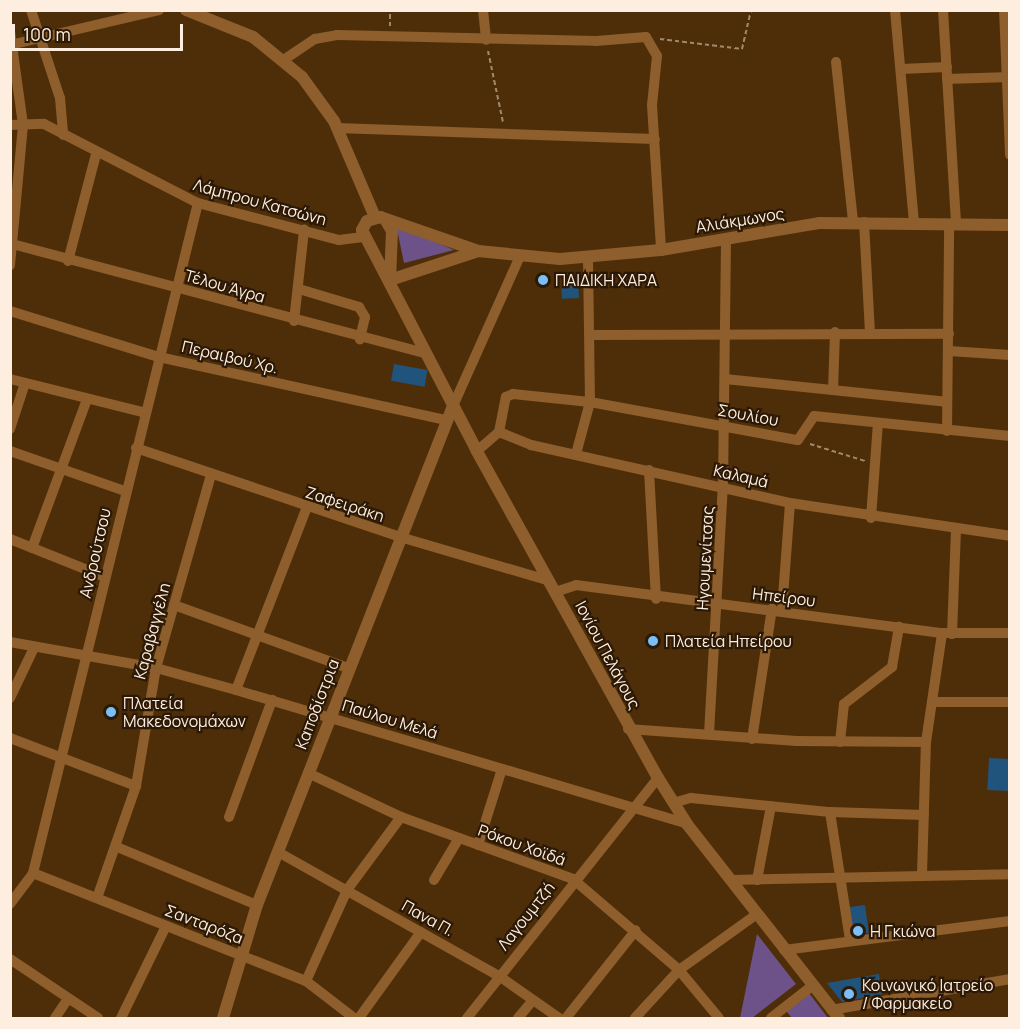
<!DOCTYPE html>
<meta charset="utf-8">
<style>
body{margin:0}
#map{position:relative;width:1020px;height:1029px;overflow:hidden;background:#4e2e08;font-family:Manrope,sans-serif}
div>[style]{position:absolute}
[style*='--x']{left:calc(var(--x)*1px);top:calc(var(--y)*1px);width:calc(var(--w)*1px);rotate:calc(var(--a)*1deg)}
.green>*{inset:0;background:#6c5288}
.building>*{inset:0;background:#21547c;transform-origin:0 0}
.path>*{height:2px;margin-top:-1px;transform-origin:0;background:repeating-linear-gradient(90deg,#a1896e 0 4.5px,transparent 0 7.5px)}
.minor>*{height:10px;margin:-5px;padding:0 5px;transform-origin:5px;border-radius:5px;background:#8e5e2c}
.tertiary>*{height:12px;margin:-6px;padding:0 6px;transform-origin:6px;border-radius:6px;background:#8e5e2c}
.dots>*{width:16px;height:16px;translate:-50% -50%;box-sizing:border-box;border:3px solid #2b1906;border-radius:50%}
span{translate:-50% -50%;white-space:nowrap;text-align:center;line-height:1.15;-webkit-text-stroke:4.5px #2b1906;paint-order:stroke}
.street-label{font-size:16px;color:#feeee0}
.poi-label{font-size:16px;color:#feeee0}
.left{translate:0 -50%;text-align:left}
.frame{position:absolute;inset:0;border:12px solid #feeee0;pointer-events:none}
.scale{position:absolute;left:12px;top:24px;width:171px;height:27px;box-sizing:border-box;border:3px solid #feeee0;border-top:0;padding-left:8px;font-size:18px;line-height:21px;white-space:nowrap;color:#feeee0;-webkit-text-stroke:4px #2b1906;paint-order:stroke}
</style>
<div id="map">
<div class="green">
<i style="clip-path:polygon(397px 229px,422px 236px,454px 250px,404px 263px)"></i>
<i style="clip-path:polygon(757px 934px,796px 984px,752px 1018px,740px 1018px)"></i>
<i style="clip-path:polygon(809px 993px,828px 1018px,792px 1018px,786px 1011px)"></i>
</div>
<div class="building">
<i style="left:578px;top:279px;width:19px;height:17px;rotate:87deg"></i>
<i style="left:394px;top:364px;width:34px;height:17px;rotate:10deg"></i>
<i style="left:989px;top:758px;width:21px;height:32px;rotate:3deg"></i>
<i style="left:865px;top:905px;width:28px;height:17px;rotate:82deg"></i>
<i style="clip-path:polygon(879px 974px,882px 994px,842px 1002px,827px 983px)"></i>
</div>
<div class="path">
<i style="--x:390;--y:26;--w:16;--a:-90"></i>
<i style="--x:660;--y:39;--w:83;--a:7"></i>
<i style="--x:742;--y:49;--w:40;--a:-77"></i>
<i style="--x:488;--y:51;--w:73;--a:78.1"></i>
<i style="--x:810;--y:444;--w:58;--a:17.2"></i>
</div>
<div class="minor">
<i style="--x:31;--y:10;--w:93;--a:71.8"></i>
<i style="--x:60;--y:98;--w:37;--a:85"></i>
<i style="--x:483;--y:10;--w:30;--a:84"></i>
<i style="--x:895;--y:10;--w:215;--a:84.9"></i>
<i style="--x:943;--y:10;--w:214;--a:86.5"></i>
<i style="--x:1004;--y:10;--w:145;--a:87.6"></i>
<i style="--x:10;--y:31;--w:95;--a:82.1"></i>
<i style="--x:23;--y:125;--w:141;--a:95.3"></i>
<i style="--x:10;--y:45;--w:153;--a:-13.2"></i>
<i style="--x:285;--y:59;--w:36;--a:-34"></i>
<i style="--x:315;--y:39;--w:22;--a:-10"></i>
<i style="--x:337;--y:35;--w:259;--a:1.3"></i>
<i style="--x:596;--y:41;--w:50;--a:-4.6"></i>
<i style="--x:646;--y:37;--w:22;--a:60"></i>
<i style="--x:657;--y:56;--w:49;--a:95.8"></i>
<i style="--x:652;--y:105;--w:145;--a:86.4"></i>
<i style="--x:836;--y:62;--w:161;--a:83.9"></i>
<i style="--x:901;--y:69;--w:46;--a:-2.5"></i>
<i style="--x:947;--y:79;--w:63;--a:-1.8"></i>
<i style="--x:10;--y:125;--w:34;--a:-2"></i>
<i style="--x:44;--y:124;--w:173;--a:27.2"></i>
<i style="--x:198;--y:203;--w:146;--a:14.7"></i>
<i style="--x:339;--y:240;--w:24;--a:-7"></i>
<i style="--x:337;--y:128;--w:318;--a:2"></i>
<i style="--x:864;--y:222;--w:110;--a:86.9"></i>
<i style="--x:16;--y:245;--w:424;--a:14.8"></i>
<i style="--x:68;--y:261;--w:111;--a:-75.3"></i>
<i style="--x:299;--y:289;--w:63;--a:16.7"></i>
<i style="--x:359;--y:307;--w:12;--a:59"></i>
<i style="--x:365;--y:317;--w:23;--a:103"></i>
<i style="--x:10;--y:311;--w:156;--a:17.2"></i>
<i style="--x:159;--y:357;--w:294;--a:12.4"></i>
<i style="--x:294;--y:321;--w:92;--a:-83.7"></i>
<i style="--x:592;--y:335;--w:357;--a:-0.2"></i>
<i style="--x:949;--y:351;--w:61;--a:3.8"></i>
<i style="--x:10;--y:379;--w:140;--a:14"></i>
<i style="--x:725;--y:379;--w:222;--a:5.9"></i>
<i style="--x:833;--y:390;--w:58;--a:-88"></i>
<i style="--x:453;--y:406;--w:164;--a:-65.9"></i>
<i style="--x:10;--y:429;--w:48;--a:-71.9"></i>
<i style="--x:947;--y:431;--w:207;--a:-89.4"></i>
<i style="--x:499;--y:432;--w:36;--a:-79"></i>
<i style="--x:506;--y:397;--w:8;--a:-23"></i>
<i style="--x:513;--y:394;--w:77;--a:5.9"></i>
<i style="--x:590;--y:402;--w:211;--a:10.4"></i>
<i style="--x:798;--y:440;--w:29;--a:-56"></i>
<i style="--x:814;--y:416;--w:197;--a:5.8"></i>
<i style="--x:136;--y:448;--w:279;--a:18.6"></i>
<i style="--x:400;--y:537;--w:153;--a:16.3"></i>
<i style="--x:10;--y:451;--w:122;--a:19.2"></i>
<i style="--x:477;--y:451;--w:29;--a:-41"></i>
<i style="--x:499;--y:432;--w:35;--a:22"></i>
<i style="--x:531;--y:445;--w:265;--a:12.6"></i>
<i style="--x:790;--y:503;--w:222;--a:8.5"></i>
<i style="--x:576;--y:454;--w:54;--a:-74.9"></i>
<i style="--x:590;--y:402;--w:143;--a:-90.8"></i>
<i style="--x:649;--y:470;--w:129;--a:86.9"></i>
<i style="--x:871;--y:518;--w:95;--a:-85.8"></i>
<i style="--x:10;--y:539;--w:102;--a:21.8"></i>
<i style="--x:32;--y:548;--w:159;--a:-69.7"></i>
<i style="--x:555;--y:592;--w:22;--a:-18"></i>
<i style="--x:576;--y:585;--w:369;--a:7.5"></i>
<i style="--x:942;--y:633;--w:68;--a:0"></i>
<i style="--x:174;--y:605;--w:185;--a:19.9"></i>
<i style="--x:782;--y:610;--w:107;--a:-85.7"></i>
<i style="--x:952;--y:634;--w:102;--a:-87.8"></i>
<i style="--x:10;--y:642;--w:148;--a:10.1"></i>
<i style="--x:156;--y:668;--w:83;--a:15.4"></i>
<i style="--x:236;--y:690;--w:470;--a:16.5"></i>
<i style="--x:236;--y:690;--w:196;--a:-68.8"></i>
<i style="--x:10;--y:698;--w:53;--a:-64.4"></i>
<i style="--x:932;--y:702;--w:78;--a:0"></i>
<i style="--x:628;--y:729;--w:169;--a:4.1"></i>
<i style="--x:797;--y:741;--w:129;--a:0.4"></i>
<i style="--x:709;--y:734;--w:247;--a:-86.8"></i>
<i style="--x:723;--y:487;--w:248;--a:-89.3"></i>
<i style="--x:10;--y:738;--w:135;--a:20.9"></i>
<i style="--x:752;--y:739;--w:132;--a:-81.3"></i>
<i style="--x:840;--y:742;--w:38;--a:-84"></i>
<i style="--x:844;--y:704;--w:61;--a:-37.6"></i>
<i style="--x:892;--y:667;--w:41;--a:-80.1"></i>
<i style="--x:308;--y:773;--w:103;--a:25.3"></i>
<i style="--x:401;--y:817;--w:183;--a:19.8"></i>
<i style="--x:573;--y:879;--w:140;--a:40.6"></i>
<i style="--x:679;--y:970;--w:62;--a:50.2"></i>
<i style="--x:673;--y:803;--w:19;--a:-16"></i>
<i style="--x:691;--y:798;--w:140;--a:5.8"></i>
<i style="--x:830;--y:812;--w:94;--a:1.8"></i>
<i style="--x:830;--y:812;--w:130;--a:81.1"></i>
<i style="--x:229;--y:817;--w:125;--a:-69.8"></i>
<i style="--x:478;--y:845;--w:80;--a:-72.5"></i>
<i style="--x:117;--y:847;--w:152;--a:22.5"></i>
<i style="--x:278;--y:852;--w:253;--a:29.3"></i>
<i style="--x:499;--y:976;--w:73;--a:35"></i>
<i style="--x:33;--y:873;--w:294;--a:21.6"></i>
<i style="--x:306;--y:981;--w:61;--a:37.6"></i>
<i style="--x:922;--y:875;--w:133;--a:-88.3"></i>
<i style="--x:926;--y:742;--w:110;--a:-81.6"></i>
<i style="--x:434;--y:880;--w:49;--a:-59.2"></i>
<i style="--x:731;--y:880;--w:279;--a:-1.2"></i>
<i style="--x:757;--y:880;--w:75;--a:-79.3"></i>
<i style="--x:97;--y:898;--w:119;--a:-70.8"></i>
<i style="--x:136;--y:786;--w:120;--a:-80.4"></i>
<i style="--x:156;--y:668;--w:201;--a:-74.1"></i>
<i style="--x:10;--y:904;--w:39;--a:-53"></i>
<i style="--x:33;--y:873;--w:690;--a:-76.17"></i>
<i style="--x:784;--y:950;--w:228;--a:-7.3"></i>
<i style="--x:10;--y:959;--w:106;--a:33.8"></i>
<i style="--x:306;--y:981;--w:100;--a:-65.7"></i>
<i style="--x:347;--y:890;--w:91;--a:-53.5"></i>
<i style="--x:831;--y:1010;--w:182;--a:-9.8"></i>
<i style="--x:55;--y:1018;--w:23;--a:-56"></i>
<i style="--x:121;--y:1018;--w:102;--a:-63.9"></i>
<i style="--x:359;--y:1018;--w:106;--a:-54.2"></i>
<i style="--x:467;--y:1018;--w:307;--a:-51.5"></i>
<i style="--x:518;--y:1018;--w:23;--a:-50"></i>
<i style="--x:566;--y:1018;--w:112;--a:-51.5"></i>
<i style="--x:635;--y:1018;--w:65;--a:-47.5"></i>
<i style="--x:679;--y:970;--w:96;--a:-35.7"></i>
<i style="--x:771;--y:1018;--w:52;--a:-38"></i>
</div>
<div class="tertiary">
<i style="--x:186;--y:10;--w:72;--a:21.9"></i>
<i style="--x:253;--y:37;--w:63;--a:39.2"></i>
<i style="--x:302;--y:77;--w:54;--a:54"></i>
<i style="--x:334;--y:121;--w:104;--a:66.9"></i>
<i style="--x:385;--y:219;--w:14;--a:60"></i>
<i style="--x:392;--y:231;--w:49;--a:92.3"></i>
<i style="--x:390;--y:280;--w:93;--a:-18.2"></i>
<i style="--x:223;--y:1018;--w:118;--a:-73.3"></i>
<i style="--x:257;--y:905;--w:536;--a:-68.56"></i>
<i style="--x:839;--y:1018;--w:246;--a:-128.1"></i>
<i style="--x:687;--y:824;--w:54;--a:-122.2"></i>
<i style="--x:658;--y:778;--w:374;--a:-119"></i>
<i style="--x:477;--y:451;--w:249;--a:-117.5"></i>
<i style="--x:362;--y:230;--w:10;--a:-61"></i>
<i style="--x:367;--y:221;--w:14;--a:-17"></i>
<i style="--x:380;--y:217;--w:104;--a:19.1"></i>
<i style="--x:478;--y:251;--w:82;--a:5.6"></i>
<i style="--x:560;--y:259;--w:101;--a:-5.1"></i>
<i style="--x:661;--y:250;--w:160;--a:-9.7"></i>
<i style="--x:819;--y:223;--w:191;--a:0.6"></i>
</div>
<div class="dots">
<i style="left:543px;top:280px;background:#7abff8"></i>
<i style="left:653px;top:641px;background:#7abff8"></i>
<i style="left:111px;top:712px;background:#7abff8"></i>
<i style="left:858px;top:931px;background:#7abff8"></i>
<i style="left:849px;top:994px;background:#7abff8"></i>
</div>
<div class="street-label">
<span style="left:260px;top:202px;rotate:15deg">Λάμπρου Κατσώνη</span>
<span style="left:740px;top:220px;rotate:-9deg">Αλιάκμωνος</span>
<span style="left:225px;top:286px;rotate:16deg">Τέλου Άγρα</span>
<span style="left:230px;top:357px;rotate:13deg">Περαιβού Χρ.</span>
<span style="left:748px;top:415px;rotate:10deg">Σουλίου</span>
<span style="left:741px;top:476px;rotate:13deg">Καλαμά</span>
<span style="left:345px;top:504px;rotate:18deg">Ζαφειράκη</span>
<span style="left:95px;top:553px;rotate:-77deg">Ανδρούτσου</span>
<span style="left:705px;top:558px;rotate:-87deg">Ηγουμενίτσας</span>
<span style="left:784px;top:597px;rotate:7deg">Ηπείρου</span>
<span style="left:152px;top:631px;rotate:-75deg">Καραβαγγέλη</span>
<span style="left:608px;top:655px;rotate:62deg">Ιονίου Πελάγους</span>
<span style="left:317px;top:704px;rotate:-69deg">Καποδίστρια</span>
<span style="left:390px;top:719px;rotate:17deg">Παύλου Μελά</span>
<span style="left:522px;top:845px;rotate:20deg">Ρόκου Χοϊδά</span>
<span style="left:526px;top:916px;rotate:-52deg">Λαγουμτζή</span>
<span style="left:428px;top:918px;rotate:29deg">Πανα Π.</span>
<span style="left:204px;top:924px;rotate:21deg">Σανταρόζα</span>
</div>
<div class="poi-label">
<span class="left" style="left:555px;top:280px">ΠΑΙΔΙΚΗ ΧΑΡΑ</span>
<span class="left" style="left:665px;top:641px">Πλατεία Ηπείρου</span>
<span class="left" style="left:123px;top:712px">Πλατεία<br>Μακεδονομάχων</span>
<span class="left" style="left:870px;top:931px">Η Γκιώνα</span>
<span class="left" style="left:862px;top:994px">Κοινωνικό Ιατρείο<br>/ Φαρμακείο</span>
</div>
<div class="frame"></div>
<div class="scale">100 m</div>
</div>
